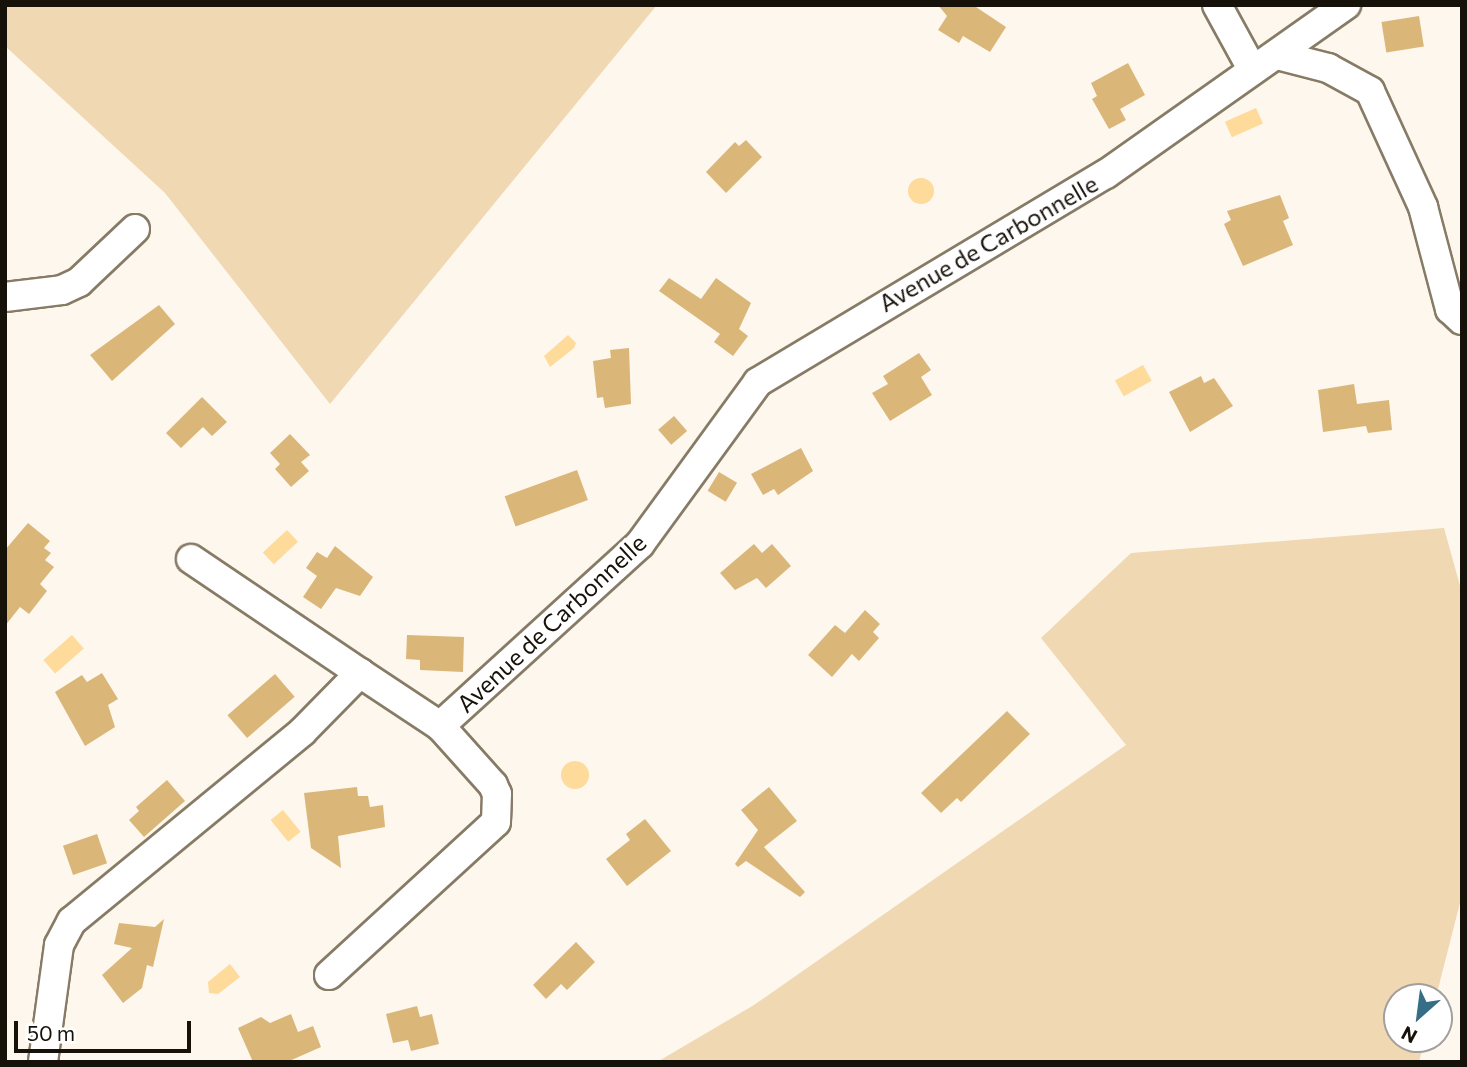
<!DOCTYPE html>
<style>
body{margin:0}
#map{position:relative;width:1467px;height:1067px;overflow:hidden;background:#fdf7ee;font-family:Commissioner,sans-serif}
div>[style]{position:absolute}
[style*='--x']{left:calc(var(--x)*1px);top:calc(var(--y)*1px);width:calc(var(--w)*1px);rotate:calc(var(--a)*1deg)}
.green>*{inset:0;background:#f0d9b2}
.water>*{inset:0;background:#feda9b;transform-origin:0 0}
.round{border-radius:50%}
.building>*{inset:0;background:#dab778;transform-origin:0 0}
.roads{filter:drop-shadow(2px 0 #877b66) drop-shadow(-2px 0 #877b66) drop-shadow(0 2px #877b66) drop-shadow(0 -2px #877b66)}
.minor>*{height:28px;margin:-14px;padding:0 14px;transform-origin:14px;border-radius:14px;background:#fff}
span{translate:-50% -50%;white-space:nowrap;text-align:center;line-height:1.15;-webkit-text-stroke:6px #fff;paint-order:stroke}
.street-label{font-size:24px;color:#161109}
.frame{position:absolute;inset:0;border:7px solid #161109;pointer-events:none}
.north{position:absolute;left:1383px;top:983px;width:70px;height:70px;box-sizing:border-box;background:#fff;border:2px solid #a2a09d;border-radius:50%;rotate:208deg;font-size:19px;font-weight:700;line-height:28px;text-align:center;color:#161109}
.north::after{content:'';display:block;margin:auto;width:24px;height:32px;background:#366e88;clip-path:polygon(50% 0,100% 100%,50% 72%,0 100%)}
.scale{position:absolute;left:14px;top:1021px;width:177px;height:32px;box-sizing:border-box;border:4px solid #161109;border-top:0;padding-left:9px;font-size:21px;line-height:24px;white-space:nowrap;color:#161109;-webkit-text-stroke:5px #fff;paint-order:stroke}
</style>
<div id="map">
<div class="green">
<i style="clip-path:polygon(5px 5px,657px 5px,330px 404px,165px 193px,5px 46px)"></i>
<i style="clip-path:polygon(1444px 528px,1462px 593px,1462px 895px,1436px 997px,1397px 997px,1397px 1039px,1425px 1039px,1419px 1062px,657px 1062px,754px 1005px,1126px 745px,1041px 638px,1131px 553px)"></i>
</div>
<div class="water">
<i style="left:1256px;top:108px;width:17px;height:34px;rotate:66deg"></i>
<i class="round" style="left:908px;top:178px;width:26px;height:26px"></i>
<i style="clip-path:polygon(568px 335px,576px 343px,574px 348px,550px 367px,544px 356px)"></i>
<i style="left:1143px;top:365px;width:18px;height:32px;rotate:61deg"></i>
<i style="left:287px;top:530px;width:16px;height:33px;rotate:47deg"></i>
<i style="left:72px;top:635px;width:18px;height:38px;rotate:49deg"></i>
<i class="round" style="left:561px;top:761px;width:28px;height:28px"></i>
<i style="left:283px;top:810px;width:28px;height:16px;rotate:51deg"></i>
<i style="clip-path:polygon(230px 964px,240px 977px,218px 994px,209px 993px,208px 982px)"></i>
</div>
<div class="building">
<i style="clip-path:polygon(938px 5px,973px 5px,1006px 27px,990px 52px,963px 36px,959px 43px,938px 30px,947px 16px)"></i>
<i style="left:1419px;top:16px;width:31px;height:38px;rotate:81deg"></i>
<i style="clip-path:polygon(1128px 63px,1145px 95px,1120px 109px,1126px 120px,1109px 129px,1092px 99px,1097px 96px,1091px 83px)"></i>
<i style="clip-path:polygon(746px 140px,762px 157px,726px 193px,706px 172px,735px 142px,739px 146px)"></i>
<i style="clip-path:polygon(1280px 195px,1289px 218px,1283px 221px,1293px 245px,1243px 266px,1224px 224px,1231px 220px,1227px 211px)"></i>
<i style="clip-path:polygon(669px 278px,701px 299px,716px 278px,751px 303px,739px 329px,748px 336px,733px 356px,714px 342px,720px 334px,659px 291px)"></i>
<i style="clip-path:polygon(159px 305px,175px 324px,112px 381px,90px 355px)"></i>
<i style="clip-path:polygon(629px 348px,631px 404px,605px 408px,603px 397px,597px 398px,593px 361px,611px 358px,610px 350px)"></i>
<i style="clip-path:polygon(919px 353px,931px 370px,921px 377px,932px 395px,890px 421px,872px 393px,888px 384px,883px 376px)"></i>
<i style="clip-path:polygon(1201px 376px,1204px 383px,1214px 378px,1233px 406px,1190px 432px,1169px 392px)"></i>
<i style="clip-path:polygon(1354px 384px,1357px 404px,1389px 400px,1392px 430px,1368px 433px,1366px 426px,1323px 432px,1318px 390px)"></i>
<i style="clip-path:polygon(202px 397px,227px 422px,212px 436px,203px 427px,181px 448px,166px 433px)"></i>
<i style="left:674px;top:416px;width:20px;height:21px;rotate:49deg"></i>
<i style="clip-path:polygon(290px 434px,310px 455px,301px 462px,309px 471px,291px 487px,275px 469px,280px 464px,270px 453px)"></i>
<i style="clip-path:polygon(801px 448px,813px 471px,778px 495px,774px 489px,763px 495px,751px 474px)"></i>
<i style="left:577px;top:470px;width:32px;height:77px;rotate:70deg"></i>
<i style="left:719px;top:472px;width:21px;height:22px;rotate:31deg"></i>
<i style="clip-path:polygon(28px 523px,50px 541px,44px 548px,51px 553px,45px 560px,54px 567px,40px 584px,47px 591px,29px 614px,20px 607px,5px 626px,5px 550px)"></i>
<i style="clip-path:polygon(754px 544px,762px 553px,772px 544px,791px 566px,766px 588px,757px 578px,735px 590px,720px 573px)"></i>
<i style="clip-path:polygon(335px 546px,373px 577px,360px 596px,336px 588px,321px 609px,303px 597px,317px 576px,306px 568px,317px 552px,327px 558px)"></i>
<i style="clip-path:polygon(865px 610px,880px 624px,873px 632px,879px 638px,859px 661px,852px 654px,832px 677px,808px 655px,835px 625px,845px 633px)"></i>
<i style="clip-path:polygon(407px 635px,464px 637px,463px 672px,420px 670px,420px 660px,406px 659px)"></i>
<i style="clip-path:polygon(102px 673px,118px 699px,108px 705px,115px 727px,85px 746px,55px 692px,82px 675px,87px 682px)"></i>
<i style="left:275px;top:674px;width:30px;height:63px;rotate:49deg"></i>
<i style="clip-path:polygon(1007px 711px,1030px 734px,961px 802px,957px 798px,941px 813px,921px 793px)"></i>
<i style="clip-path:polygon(167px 780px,185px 801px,144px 837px,129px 820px,139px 811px,136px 807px)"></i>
<i style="clip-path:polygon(357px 787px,358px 796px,368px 796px,370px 807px,383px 805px,385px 827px,338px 836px,341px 868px,311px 848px,304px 793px)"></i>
<i style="clip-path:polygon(769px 787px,797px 821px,764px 847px,805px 892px,800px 897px,746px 861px,738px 867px,735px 864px,758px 830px,741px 810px)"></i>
<i style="clip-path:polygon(645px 819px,671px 851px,627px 886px,606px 859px,630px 840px,626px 834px)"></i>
<i style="left:97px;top:834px;width:31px;height:36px;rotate:71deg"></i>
<i style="clip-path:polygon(164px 919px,153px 967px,147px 965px,142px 988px,123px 1003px,102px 975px,132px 948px,114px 944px,119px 923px,155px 927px)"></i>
<i style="clip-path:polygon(576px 942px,595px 962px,567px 990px,561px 984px,546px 999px,533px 985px)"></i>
<i style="clip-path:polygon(417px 1006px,420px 1017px,432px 1014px,439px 1044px,411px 1051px,408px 1040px,393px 1043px,386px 1014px)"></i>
<i style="clip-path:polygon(291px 1014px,298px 1032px,313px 1026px,321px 1047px,287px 1062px,253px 1062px,238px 1028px,261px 1017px,270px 1023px)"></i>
</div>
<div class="roads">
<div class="minor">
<i style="--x:1217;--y:5;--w:73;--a:61.3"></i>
<i style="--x:1277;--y:55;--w:53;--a:14.3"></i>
<i style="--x:1328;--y:68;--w:48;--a:28.7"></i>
<i style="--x:1370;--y:91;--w:128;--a:65.4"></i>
<i style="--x:1423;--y:207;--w:106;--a:75.2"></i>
<i style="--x:1450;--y:309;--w:16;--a:43"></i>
<i style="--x:5;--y:297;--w:57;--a:-7"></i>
<i style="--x:62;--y:290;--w:19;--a:-25"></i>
<i style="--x:79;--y:282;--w:77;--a:-43.4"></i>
<i style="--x:191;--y:559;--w:204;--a:34"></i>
<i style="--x:329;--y:975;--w:226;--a:-42.5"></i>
<i style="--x:496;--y:822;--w:28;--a:-88"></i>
<i style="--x:497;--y:794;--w:10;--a:-114"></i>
<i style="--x:493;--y:785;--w:79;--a:-131.9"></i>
<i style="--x:43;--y:1062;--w:118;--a:-82.2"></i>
<i style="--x:59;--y:945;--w:27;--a:-62"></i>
<i style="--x:72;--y:921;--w:298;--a:-39.4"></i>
<i style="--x:302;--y:732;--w:83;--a:-45.5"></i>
<i style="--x:360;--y:673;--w:96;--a:33.5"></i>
<i style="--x:440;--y:726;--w:270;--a:-42.3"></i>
<i style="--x:640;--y:544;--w:200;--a:-53.9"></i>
<i style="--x:758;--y:382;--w:405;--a:-30.9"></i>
<i style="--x:1106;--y:174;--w:294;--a:-35.2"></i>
</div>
</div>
<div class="street-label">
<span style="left:988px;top:243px;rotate:-30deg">Avenue de Carbonnelle</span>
<span style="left:551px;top:623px;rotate:-43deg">Avenue de Carbonnelle</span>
</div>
<div class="frame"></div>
<div class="north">N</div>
<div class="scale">50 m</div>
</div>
